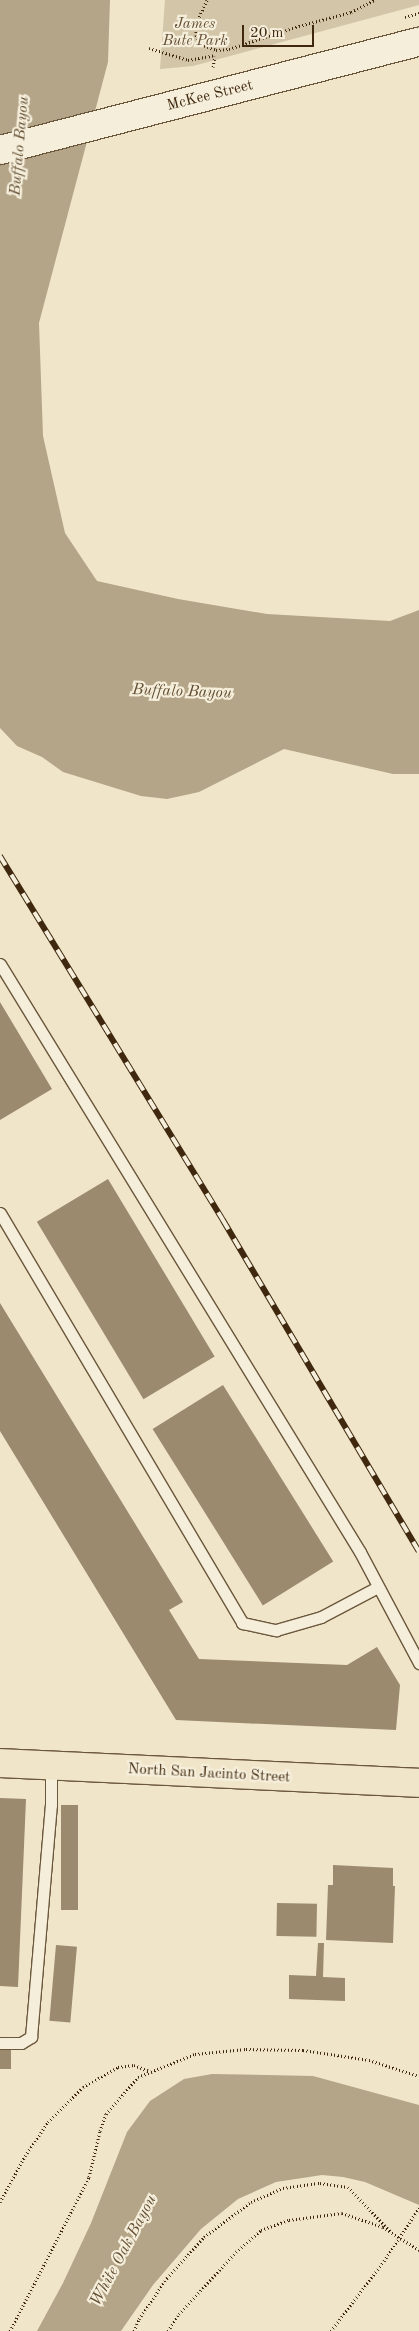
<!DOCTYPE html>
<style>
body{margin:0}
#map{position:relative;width:419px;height:2331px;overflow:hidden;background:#f0e5c8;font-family:"Old Standard TT",serif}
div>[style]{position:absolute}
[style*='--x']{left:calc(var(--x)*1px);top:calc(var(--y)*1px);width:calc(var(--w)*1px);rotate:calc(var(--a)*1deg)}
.green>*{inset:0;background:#d2c5a8}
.water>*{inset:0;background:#b4a588}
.building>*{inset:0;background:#9b8a6e;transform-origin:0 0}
.path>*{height:3px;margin-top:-1.5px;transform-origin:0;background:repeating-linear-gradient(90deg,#3f280d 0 1px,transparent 0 3.5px)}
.roads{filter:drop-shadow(1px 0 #6b573c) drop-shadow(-1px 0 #6b573c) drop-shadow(0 1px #6b573c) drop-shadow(0 -1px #6b573c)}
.service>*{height:11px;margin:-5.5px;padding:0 5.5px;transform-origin:5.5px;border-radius:5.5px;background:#f5eedb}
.secondary>*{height:28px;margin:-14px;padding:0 14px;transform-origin:14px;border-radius:14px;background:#f5eedb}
.primary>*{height:28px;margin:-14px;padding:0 14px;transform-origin:14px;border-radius:14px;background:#f0e5c8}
.rail>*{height:5.5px;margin-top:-2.75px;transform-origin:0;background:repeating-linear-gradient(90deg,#f5eedb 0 11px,#3f280d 0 22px);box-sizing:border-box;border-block:1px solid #3f280d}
.path-bridge>*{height:3px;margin-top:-1.5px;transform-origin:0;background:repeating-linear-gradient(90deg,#3f280d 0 1px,transparent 0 3.5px)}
span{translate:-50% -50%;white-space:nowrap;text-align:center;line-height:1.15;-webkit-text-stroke:4.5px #f5eedb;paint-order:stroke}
.park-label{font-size:15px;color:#644f34;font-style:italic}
.street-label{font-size:15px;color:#3f280d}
.water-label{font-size:16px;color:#624e32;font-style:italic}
.scale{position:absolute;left:242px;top:25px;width:72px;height:22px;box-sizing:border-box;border:2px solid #3f280d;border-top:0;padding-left:6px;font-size:15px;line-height:18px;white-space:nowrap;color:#3f280d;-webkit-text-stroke:4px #f5eedb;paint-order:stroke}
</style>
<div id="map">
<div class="green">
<i style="clip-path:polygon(165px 0,419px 0,419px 5px,193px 66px,160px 69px)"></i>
</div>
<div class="water">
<i style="clip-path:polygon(0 0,110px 0,108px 62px,39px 323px,43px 436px,65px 533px,97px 581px,178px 599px,267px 614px,390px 621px,419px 610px,419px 774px,393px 774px,284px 749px,199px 792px,167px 799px,141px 796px,63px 772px,42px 757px,17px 746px,0 728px)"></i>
<i style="clip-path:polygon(212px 2074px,313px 2076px,419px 2105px,419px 2205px,365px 2182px,343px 2177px,322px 2175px,276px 2182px,238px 2199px,201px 2229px,153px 2285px,121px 2331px,37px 2331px,63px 2283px,91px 2223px,127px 2132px,150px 2101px,184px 2079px)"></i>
</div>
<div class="building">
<i style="clip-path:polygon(0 1002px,52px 1089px,0 1120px)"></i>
<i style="left:108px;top:1179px;width:207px;height:83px;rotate:59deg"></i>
<i style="clip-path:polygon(0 1303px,183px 1602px,169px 1610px,199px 1659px,347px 1665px,377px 1647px,400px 1685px,396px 1730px,176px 1720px,0 1431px)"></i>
<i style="left:223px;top:1385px;width:208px;height:83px;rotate:58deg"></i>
<i style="clip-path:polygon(0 1798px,26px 1799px,18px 1987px,0 1986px)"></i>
<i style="left:61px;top:1805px;width:17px;height:105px"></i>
<i style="clip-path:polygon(333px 1865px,393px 1868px,393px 1886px,395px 1886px,393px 1943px,326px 1940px,328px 1885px,333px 1885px)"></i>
<i style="left:277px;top:1903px;width:40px;height:33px;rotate:1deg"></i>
<i style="clip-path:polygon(318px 1943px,324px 1943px,323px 1977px,345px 1978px,345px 2001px,289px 1999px,289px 1975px,316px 1976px)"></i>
<i style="left:56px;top:1945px;width:21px;height:76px;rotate:5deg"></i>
<i style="left:0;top:2046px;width:11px;height:23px"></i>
</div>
<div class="path">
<i style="--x:207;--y:0;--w:26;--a:115"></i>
<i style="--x:196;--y:24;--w:11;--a:90"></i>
<i style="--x:196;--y:35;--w:10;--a:61"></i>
<i style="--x:201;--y:44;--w:16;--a:22"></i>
<i style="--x:216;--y:50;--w:13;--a:-4"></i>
<i style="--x:229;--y:49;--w:74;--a:-18.2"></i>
<i style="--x:299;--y:26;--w:54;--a:-15.1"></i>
<i style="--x:351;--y:12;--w:27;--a:-27"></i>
<i style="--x:405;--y:17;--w:15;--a:-16"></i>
<i style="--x:149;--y:48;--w:41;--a:17.1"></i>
<i style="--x:188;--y:60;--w:27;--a:-10"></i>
<i style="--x:213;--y:67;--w:11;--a:-80"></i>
<i style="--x:0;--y:2202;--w:52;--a:-61.5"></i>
<i style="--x:25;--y:2156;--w:41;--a:-55.9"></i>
<i style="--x:48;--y:2122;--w:49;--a:-45"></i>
<i style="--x:83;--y:2087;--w:40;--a:-29.7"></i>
<i style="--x:118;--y:2067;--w:16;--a:-7"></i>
<i style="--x:134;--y:2065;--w:16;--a:22"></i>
<i style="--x:10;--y:2331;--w:173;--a:-62.8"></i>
<i style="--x:89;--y:2177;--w:47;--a:-76.6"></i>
<i style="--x:100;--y:2131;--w:18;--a:-71"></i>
<i style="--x:106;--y:2114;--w:49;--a:-49.1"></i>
<i style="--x:138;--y:2077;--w:61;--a:-22"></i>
<i style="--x:195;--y:2054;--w:51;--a:-5.6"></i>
<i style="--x:246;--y:2049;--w:57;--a:1"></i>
<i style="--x:303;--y:2050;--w:67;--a:8.6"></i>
<i style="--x:369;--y:2060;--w:52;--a:17.7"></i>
<i style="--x:134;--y:2331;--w:13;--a:-67"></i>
<i style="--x:139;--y:2319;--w:50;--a:-55.7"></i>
<i style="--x:167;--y:2278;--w:55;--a:-47.9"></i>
<i style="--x:204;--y:2237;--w:59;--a:-36.7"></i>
<i style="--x:251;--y:2202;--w:35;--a:-24"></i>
<i style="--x:283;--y:2188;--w:37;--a:-8"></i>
<i style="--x:320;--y:2183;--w:28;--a:8"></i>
<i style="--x:348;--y:2187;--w:61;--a:46.3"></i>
<i style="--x:168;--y:2331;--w:20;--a:-57"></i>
<i style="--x:179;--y:2314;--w:84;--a:-47.4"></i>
<i style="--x:236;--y:2252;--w:33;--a:-41"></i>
<i style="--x:261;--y:2230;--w:30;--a:-20"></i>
<i style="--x:289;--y:2220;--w:53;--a:-7.5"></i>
<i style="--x:342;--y:2213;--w:43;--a:18.9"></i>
<i style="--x:383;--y:2227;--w:43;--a:32.6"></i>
<i style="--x:331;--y:2331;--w:88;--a:-52.9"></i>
</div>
<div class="roads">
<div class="service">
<i style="--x:0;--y:964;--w:689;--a:58.52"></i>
<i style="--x:360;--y:1552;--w:126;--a:62"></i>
<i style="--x:0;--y:1213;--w:476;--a:59.4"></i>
<i style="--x:242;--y:1623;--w:35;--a:12"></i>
<i style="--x:276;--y:1630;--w:47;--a:-16.1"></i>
<i style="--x:321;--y:1617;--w:64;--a:-27.8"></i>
<i style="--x:0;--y:2043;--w:21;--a:0"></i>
<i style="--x:21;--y:2043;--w:12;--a:-31"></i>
<i style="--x:31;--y:2037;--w:233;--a:-85.1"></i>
<i style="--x:51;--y:1805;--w:39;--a:-90"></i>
</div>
<div class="secondary">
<i style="--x:0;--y:150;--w:433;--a:-14.5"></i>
</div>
<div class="primary">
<i style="--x:0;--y:1763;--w:419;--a:2.7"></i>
</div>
</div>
<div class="rail">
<i style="--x:0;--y:856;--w:427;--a:58.5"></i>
<i style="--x:223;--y:1220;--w:385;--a:59.4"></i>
</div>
<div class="path-bridge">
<i style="--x:384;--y:2261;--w:64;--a:-56.6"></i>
</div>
<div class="park-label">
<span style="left:195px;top:33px">James<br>Bute Park</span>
</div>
<div class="street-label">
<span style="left:210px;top:96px;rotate:-14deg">McKee Street</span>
<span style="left:209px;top:1774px;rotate:3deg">North San Jacinto Street</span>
</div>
<div class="water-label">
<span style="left:20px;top:146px;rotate:-85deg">Buffalo Bayou</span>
<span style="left:182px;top:692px;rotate:2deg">Buffalo Bayou</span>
<span style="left:124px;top:2251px;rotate:-62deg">White Oak Bayou</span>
</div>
<div class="scale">20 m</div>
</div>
